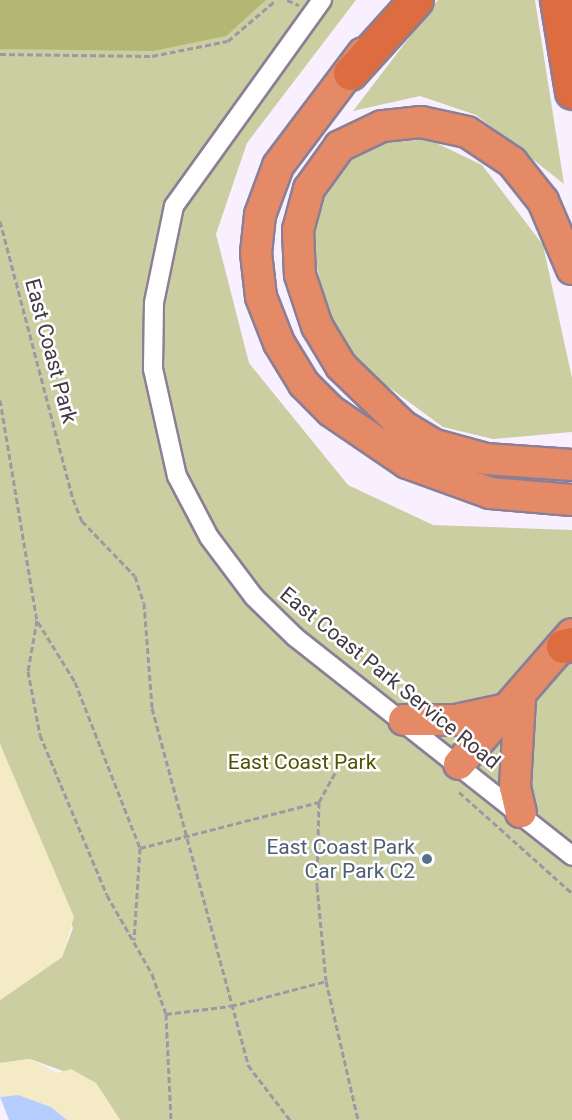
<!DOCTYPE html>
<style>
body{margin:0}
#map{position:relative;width:572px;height:1120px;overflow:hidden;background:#f9f0ff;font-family:Roboto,sans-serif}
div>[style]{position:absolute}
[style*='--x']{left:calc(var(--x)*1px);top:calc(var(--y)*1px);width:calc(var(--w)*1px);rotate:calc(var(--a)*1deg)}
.green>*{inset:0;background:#cacea0}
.forest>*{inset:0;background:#b2b774}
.sand>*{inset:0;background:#f4eac5}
.water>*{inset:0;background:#b5cefd}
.path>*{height:3px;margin-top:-1.5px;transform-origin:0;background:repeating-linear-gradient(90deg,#9f98a4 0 6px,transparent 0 9px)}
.roads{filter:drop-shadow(2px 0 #8c7f95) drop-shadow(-2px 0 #8c7f95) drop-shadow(0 2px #8c7f95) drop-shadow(0 -2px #8c7f95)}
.minor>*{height:18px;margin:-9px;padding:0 9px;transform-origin:9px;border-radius:9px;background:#fff}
.trunk>*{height:30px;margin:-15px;padding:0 15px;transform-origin:15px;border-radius:15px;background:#e48a67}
.motorway>*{height:33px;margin:-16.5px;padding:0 16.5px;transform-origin:16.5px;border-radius:16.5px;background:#dd6c41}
.dots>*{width:16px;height:16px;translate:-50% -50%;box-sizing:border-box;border:3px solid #fff;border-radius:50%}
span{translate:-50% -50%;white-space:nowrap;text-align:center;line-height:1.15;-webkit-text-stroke:5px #fff;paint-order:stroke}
.street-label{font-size:21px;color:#3f3a43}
.park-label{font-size:21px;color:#505300}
.service-label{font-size:21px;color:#4e5e75}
.right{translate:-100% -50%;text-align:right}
</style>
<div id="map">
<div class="green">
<i style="clip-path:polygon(0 0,356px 0,247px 143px,216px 234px,249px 363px,348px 485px,433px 525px,572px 530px,572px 1120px,120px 1120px,96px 1083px,30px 1059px,0 1063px,0 1000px,62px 957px,73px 928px,0 744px)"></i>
<i style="clip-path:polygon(438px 0,535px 0,564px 184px,476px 115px,420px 96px,353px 111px)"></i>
<i style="clip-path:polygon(428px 139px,482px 165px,543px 245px,572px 378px,572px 432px,493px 439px,443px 427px,364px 369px,330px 322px,312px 246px,322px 202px,349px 161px,386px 143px)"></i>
</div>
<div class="forest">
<i style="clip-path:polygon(0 0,266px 0,226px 36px,153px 51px,0 49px)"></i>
</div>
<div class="sand">
<i style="clip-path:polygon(0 744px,74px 917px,62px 957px,0 1000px)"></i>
<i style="clip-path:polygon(30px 1059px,57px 1073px,71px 1069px,96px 1083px,120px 1120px,67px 1120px,51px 1107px,18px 1095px,0 1097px,0 1063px)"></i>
</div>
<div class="water">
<i style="clip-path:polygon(18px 1095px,51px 1107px,67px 1120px,9px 1120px,0 1097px)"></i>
</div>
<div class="path">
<i style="--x:287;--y:0;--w:13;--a:23"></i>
<i style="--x:0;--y:54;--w:152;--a:0.8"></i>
<i style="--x:152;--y:56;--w:77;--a:-11.2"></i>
<i style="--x:228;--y:41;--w:63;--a:-40.5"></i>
<i style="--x:0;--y:221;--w:287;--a:75.3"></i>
<i style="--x:73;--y:499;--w:24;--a:68"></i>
<i style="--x:82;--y:521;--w:76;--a:46.1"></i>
<i style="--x:135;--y:576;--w:28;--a:72"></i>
<i style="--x:144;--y:603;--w:105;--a:85.6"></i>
<i style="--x:152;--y:708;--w:370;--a:74.9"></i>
<i style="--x:248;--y:1065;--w:69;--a:52.6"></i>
<i style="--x:0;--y:400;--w:223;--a:80.5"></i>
<i style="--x:37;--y:620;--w:52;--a:100"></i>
<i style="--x:28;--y:671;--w:65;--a:79.4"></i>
<i style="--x:40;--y:735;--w:173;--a:67.3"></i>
<i style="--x:107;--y:895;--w:91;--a:60.3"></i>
<i style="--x:152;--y:974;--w:42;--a:70.7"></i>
<i style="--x:166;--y:1014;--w:106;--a:87.3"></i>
<i style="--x:38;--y:622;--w:70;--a:58.3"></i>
<i style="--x:75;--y:682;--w:178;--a:68.6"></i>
<i style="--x:140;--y:848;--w:92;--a:93.7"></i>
<i style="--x:459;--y:792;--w:152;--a:41.8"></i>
<i style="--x:319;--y:802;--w:84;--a:91.4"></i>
<i style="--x:317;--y:886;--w:95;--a:84.6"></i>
<i style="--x:326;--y:981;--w:143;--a:77"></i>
<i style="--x:140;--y:848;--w:185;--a:-14.4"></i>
<i style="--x:319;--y:802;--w:46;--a:-61.2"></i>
<i style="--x:166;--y:1014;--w:65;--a:-7"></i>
<i style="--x:231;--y:1006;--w:98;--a:-14.7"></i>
</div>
<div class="roads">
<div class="minor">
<i style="--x:322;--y:0;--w:254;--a:125.7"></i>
<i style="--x:174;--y:206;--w:99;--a:101.7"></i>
<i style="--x:154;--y:303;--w:66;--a:90.9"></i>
<i style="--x:153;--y:369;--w:110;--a:77.4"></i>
<i style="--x:177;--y:476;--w:69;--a:62.3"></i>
<i style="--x:209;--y:537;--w:75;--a:53.1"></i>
<i style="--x:254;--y:597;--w:57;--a:44.3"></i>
<i style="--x:295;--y:637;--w:353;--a:38.3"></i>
</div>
<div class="trunk">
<i style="--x:363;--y:53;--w:141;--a:127"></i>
<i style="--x:278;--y:166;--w:52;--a:110.2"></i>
<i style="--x:260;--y:215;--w:38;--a:96"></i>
<i style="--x:256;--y:253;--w:44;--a:83.5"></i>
<i style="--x:261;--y:297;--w:49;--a:68.6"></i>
<i style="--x:279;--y:343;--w:48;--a:58.6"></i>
<i style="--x:304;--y:384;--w:38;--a:45"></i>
<i style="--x:331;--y:411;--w:92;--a:34.4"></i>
<i style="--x:407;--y:463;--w:88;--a:19.9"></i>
<i style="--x:490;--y:493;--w:82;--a:4.9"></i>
<i style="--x:572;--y:269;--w:74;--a:-113.1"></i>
<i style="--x:543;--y:201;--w:50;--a:-128.5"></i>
<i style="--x:512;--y:162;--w:54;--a:-146.3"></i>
<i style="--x:467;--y:132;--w:47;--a:-167.7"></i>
<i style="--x:421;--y:122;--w:39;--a:174"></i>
<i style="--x:382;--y:126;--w:47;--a:154.5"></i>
<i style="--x:340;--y:146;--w:53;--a:125.8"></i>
<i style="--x:309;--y:189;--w:42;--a:105"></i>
<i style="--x:298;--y:230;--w:45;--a:87.5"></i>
<i style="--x:300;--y:275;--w:54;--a:71.6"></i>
<i style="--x:317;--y:326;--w:47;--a:59"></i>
<i style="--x:341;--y:366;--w:86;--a:44.1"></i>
<i style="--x:403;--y:426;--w:37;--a:31"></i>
<i style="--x:435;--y:445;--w:53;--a:15.4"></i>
<i style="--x:486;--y:459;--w:86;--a:4"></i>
<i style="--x:520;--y:699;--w:88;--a:93.3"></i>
<i style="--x:515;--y:787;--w:26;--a:77"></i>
<i style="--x:404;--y:720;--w:52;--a:0"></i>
<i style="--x:456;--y:720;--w:56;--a:-12.3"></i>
<i style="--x:459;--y:764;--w:172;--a:-49"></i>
</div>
<div class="motorway">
<i style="--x:557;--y:0;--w:93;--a:80.7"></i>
<i style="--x:350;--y:73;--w:98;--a:-47.9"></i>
<i style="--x:563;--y:646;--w:9;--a:-13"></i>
</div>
</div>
<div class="dots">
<i style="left:427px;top:859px;background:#5c6f8a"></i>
</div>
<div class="street-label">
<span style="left:51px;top:351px;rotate:75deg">East Coast Park</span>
<span style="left:390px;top:678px;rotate:39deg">East Coast Park Service Road</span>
</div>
<div class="park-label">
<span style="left:302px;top:762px">East Coast Park</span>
</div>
<div class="service-label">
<span class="right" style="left:415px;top:859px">East Coast Park<br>Car Park C2</span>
</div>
</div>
